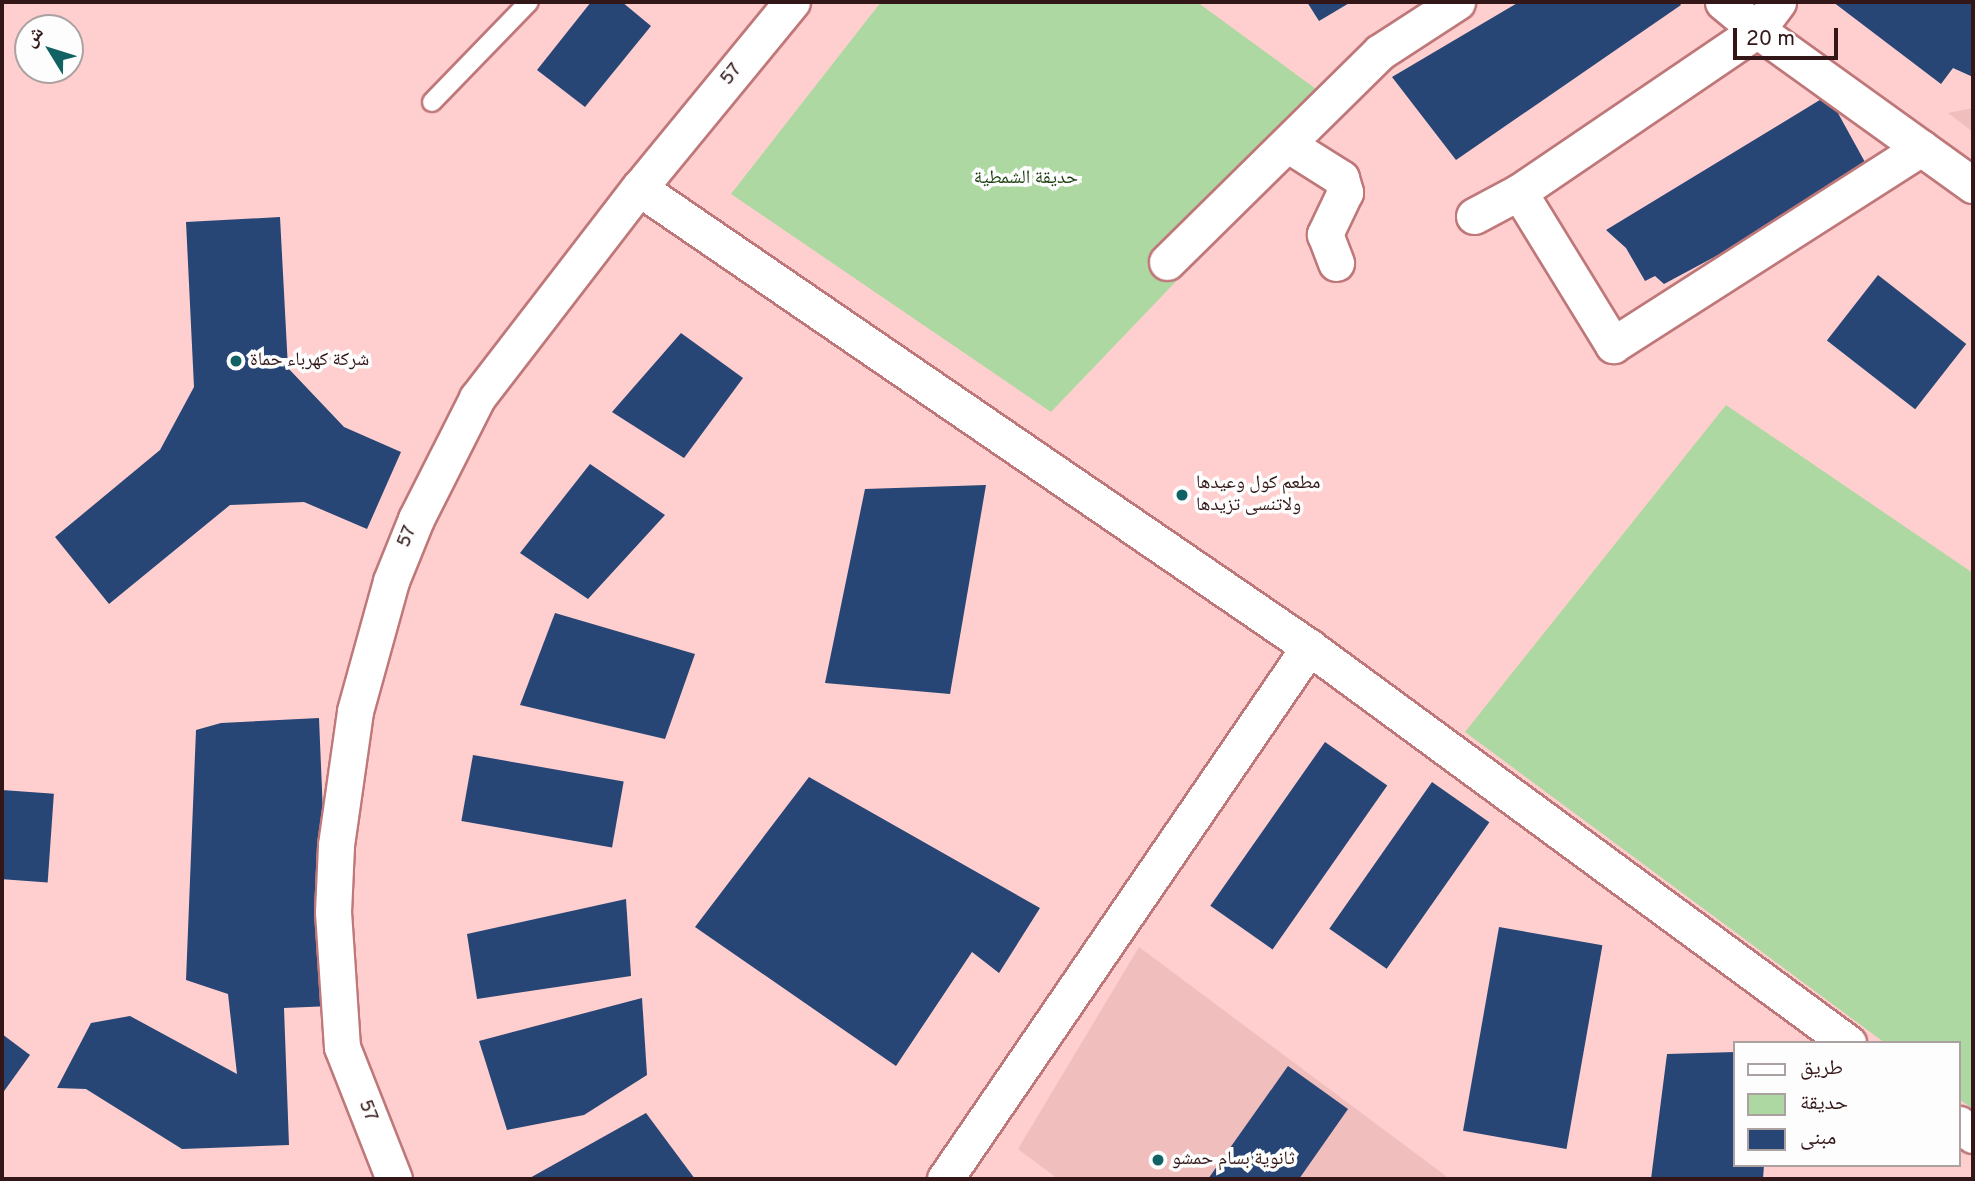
<!DOCTYPE html>
<meta charset="utf-8">
<style>
body{margin:0}
#map{position:relative;width:1975px;height:1181px;overflow:hidden;background:#fecfce;font-family:Overpass,"Noto Naskh Arabic",sans-serif}
div>[style]{position:absolute}
[style*='--x']{left:calc(var(--x)*1px);top:calc(var(--y)*1px);width:calc(var(--w)*1px);rotate:calc(var(--a)*1deg)}
.built>*{inset:0;background:#f1bebe}
.green>*{inset:0;background:#aed8a2}
.building>*{inset:0;background:#274575;transform-origin:0 0}
.roads{filter:drop-shadow(2px 0 #bf7879) drop-shadow(-2px 0 #bf7879) drop-shadow(0 2px #bf7879) drop-shadow(0 -2px #bf7879)}
.service>*{height:18px;margin:-9px;padding:0 9px;transform-origin:9px;border-radius:9px;background:#fff}
.minor>*{height:35px;margin:-17.5px;padding:0 17.5px;transform-origin:17.5px;border-radius:17.5px;background:#fff}
.dots>*{width:19px;height:19px;translate:-50% -50%;box-sizing:border-box;border:4px solid #fdfdfd;border-radius:50%}
span{translate:-50% -50%;white-space:nowrap;text-align:center;line-height:1.15;-webkit-text-stroke:7px #fdfdfd;paint-order:stroke}
.street-label{font-size:19px;color:#331718}
.park-label{font-size:19px;color:#1c3f10}
.poi-label{font-size:19px;color:#331718}
.left{translate:0 -50%;text-align:left}
.frame{position:absolute;inset:0;border:4px solid #331718;pointer-events:none}
.legend{position:absolute;left:1733px;top:1041px;width:228px;height:126px;box-sizing:border-box;background:#fdfdfd;border:2px solid #aca1a1;margin:0;padding:9px 12px;list-style:none;font-size:21px;color:#331718}
.legend li{display:flex;align-items:center;gap:14px;height:35px}
.legend b{width:35px;border:2px solid #aca1a1}
.north{position:absolute;left:14px;top:14px;width:70px;height:70px;box-sizing:border-box;background:#fdfdfd;border:2px solid #aca1a1;border-radius:50%;rotate:308deg;font-size:19px;font-weight:700;line-height:28px;text-align:center;color:#331718}
.north::after{content:'';display:block;margin:auto;width:24px;height:32px;background:#116265;clip-path:polygon(50% 0,100% 100%,50% 72%,0 100%)}
.scale{position:absolute;left:1733px;top:28px;width:105px;height:32px;box-sizing:border-box;border:4px solid #331718;border-top:0;padding-left:9px;font-size:21px;line-height:24px;white-space:nowrap;color:#331718;-webkit-text-stroke:5px #fdfdfd;paint-order:stroke}
</style>
<div id="map">
<div class="built">
<i style="clip-path:polygon(1973px 108px,1973px 132px,1948px 113px)"></i>
<i style="clip-path:polygon(1139px 947px,1450px 1179px,1058px 1179px,1018px 1149px)"></i>
</div>
<div class="green">
<i style="clip-path:polygon(881px 2px,1197px 2px,1342px 108px,1051px 412px,731px 194px)"></i>
<i style="clip-path:polygon(1726px 405px,1973px 573px,1973px 1109px,1959px 1099px,1959px 1043px,1885px 1043px,1465px 732px)"></i>
</div>
<div class="building">
<i style="clip-path:polygon(591px 2px,622px 2px,651px 26px,585px 107px,537px 70px)"></i>
<i style="clip-path:polygon(1307px 2px,1351px 2px,1319px 21px)"></i>
<i style="clip-path:polygon(1519px 2px,1679px 2px,1681px 5px,1456px 160px,1392px 77px)"></i>
<i style="clip-path:polygon(1833px 2px,1973px 2px,1973px 77px,1953px 68px,1941px 84px)"></i>
<i style="clip-path:polygon(1828px 95px,1871px 173px,1664px 284px,1655px 276px,1645px 281px,1626px 248px,1606px 230px)"></i>
<i style="clip-path:polygon(280px 217px,288px 368px,344px 427px,401px 452px,367px 529px,304px 502px,230px 505px,109px 604px,55px 537px,160px 450px,194px 387px,186px 222px)"></i>
<i style="left:1878px;top:275px;width:112px;height:83px;rotate:38deg"></i>
<i style="clip-path:polygon(681px 333px,743px 378px,684px 458px,612px 412px)"></i>
<i style="clip-path:polygon(590px 464px,665px 515px,588px 599px,520px 553px)"></i>
<i style="clip-path:polygon(986px 485px,950px 694px,825px 683px,865px 489px)"></i>
<i style="clip-path:polygon(555px 613px,695px 654px,665px 739px,520px 705px)"></i>
<i style="clip-path:polygon(319px 718px,331px 1006px,284px 1008px,289px 1145px,182px 1149px,86px 1089px,57px 1088px,91px 1023px,130px 1016px,237px 1074px,228px 994px,186px 980px,196px 730px,221px 723px)"></i>
<i style="left:1325px;top:742px;width:76px;height:200px;rotate:35deg"></i>
<i style="left:473px;top:755px;width:153px;height:67px;rotate:10deg"></i>
<i style="clip-path:polygon(809px 777px,1040px 908px,999px 973px,972px 952px,896px 1066px,695px 927px)"></i>
<i style="left:1432px;top:782px;width:70px;height:179px;rotate:35deg"></i>
<i style="left:2px;top:790px;width:52px;height:89px;rotate:4deg"></i>
<i style="clip-path:polygon(626px 899px,631px 976px,477px 999px,467px 934px)"></i>
<i style="left:1499px;top:927px;width:105px;height:207px;rotate:10deg"></i>
<i style="clip-path:polygon(642px 998px,647px 1075px,584px 1115px,507px 1130px,479px 1041px)"></i>
<i style="clip-path:polygon(2px 1034px,30px 1055px,2px 1094px)"></i>
<i style="clip-path:polygon(1735px 1052px,1735px 1165px,1764px 1165px,1763px 1179px,1651px 1179px,1667px 1054px)"></i>
<i style="clip-path:polygon(1288px 1066px,1348px 1109px,1299px 1179px,1208px 1179px)"></i>
<i style="clip-path:polygon(646px 1113px,695px 1179px,528px 1179px)"></i>
</div>
<div class="roads">
<div class="service">
<i style="--x:432;--y:102;--w:139;--a:-45.9"></i>
</div>
<div class="minor">
<i style="--x:1723;--y:2;--w:44;--a:39.5"></i>
<i style="--x:1757;--y:30;--w:266;--a:35.7"></i>
<i style="--x:1287;--y:144;--w:64;--a:32.2"></i>
<i style="--x:1341;--y:178;--w:15;--a:74"></i>
<i style="--x:1345;--y:192;--w:47;--a:115.5"></i>
<i style="--x:1325;--y:234;--w:31;--a:69"></i>
<i style="--x:639;--y:188;--w:812;--a:34.41"></i>
<i style="--x:1309;--y:647;--w:669;--a:36.3"></i>
<i style="--x:1519;--y:192;--w:288;--a:-34.2"></i>
<i style="--x:1757;--y:30;--w:35;--a:-53"></i>
<i style="--x:1474;--y:216;--w:51;--a:-28.1"></i>
<i style="--x:1519;--y:192;--w:180;--a:58.4"></i>
<i style="--x:1613;--y:345;--w:366;--a:-32.6"></i>
<i style="--x:1167;--y:262;--w:299;--a:-44.6"></i>
<i style="--x:1380;--y:52;--w:92;--a:-33"></i>
<i style="--x:1959;--y:1124;--w:18;--a:38"></i>
<i style="--x:394;--y:1179;--w:142;--a:-111.5"></i>
<i style="--x:342;--y:1047;--w:135;--a:-93.8"></i>
<i style="--x:333;--y:912;--w:67;--a:-87.4"></i>
<i style="--x:336;--y:845;--w:135;--a:-81.9"></i>
<i style="--x:355;--y:711;--w:135;--a:-74.5"></i>
<i style="--x:391;--y:581;--w:67;--a:-68"></i>
<i style="--x:416;--y:519;--w:136;--a:-63.2"></i>
<i style="--x:477;--y:398;--w:265;--a:-52.4"></i>
<i style="--x:639;--y:188;--w:241;--a:-50.6"></i>
<i style="--x:945;--y:1179;--w:645;--a:-55.62"></i>
</div>
</div>
<div class="dots">
<i style="left:236px;top:361px;background:#116265"></i>
<i style="left:1182px;top:495px;background:#116265"></i>
<i style="left:1158px;top:1160px;background:#116265"></i>
</div>
<div class="street-label">
<span style="left:732px;top:75px;rotate:-51deg">57</span>
<span style="left:408px;top:537px;rotate:-68deg">57</span>
<span style="left:367px;top:1111px;rotate:69deg">57</span>
</div>
<div class="park-label">
<span style="left:1026px;top:179px">حديقة الشمطية</span>
</div>
<div class="poi-label">
<span class="left" style="left:250px;top:361px">شركة كهرباء حماة</span>
<span class="left" style="left:1196px;top:495px">مطعم كول وعيدها<br>ولاتنسى تزيدها</span>
<span class="left" style="left:1172px;top:1160px">ثانوية بسام حمشو</span>
</div>
<div class="frame"></div>
<ul class="legend">
<li><b style="height:9px;background:#fff"></b>طريق</li>
<li><b style="height:19px;background:#aed8a2"></b>حديقة</li>
<li><b style="height:19px;background:#274575"></b>مبنى</li>
</ul>
<div class="north">ش</div>
<div class="scale">20 m</div>
</div>
